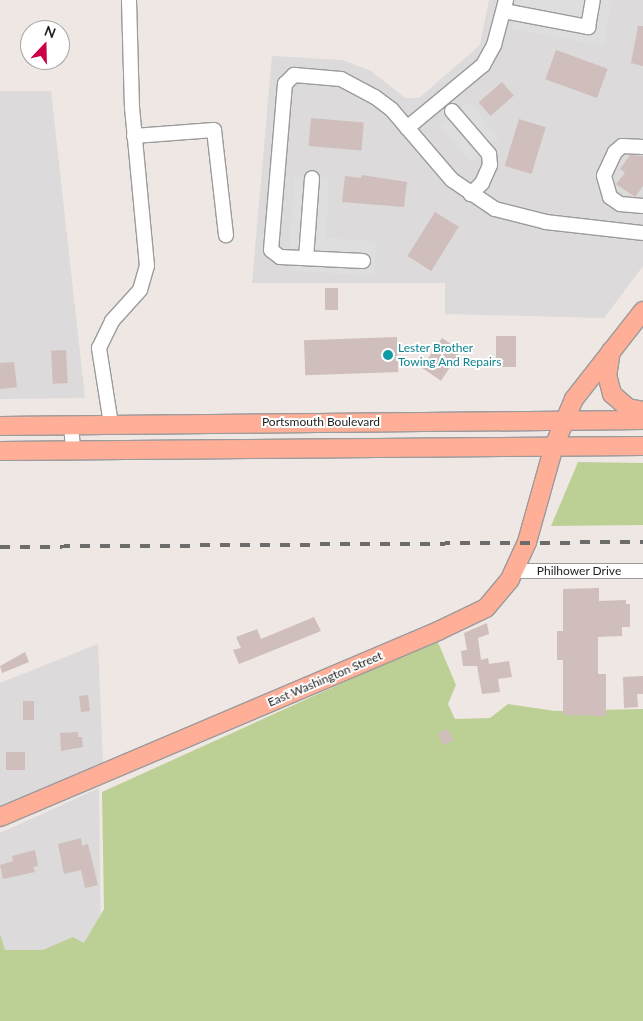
<!DOCTYPE html>
<style>
body{margin:0}
#map{position:relative;width:643px;height:1021px;overflow:hidden;background:#efe7e3;font-family:Lato,sans-serif}
div>[style]{position:absolute}
[style*='--x']{left:calc(var(--x)*1px);top:calc(var(--y)*1px);width:calc(var(--w)*1px);rotate:calc(var(--a)*1deg)}
.residential>*{inset:0;background:#dcdadb}
.forest>*{inset:0;background:#bcd096}
.parking>*{inset:0;background:#dedede;transform-origin:0 0}
.building>*{inset:0;background:#cfbebc;transform-origin:0 0}
.roads{filter:drop-shadow(1px 0 #9b9b9b) drop-shadow(-1px 0 #9b9b9b) drop-shadow(0 1px #9b9b9b) drop-shadow(0 -1px #9b9b9b)}
.minor>*{height:14px;margin:-7px;padding:0 7px;transform-origin:7px;border-radius:7px;background:#fff}
.major>*{height:18px;margin:-9px;padding:0 9px;transform-origin:9px;border-radius:9px;background:#ffae98}
.rail>*{height:4px;margin-top:-2px;transform-origin:0;background:repeating-linear-gradient(90deg,#6c6c6c 0 10px,transparent 0 20px)}
.dots>*{width:14px;height:14px;translate:-50% -50%;box-sizing:border-box;border:2px solid #fff;border-radius:50%}
span{translate:-50% -50%;white-space:nowrap;text-align:center;line-height:1.15;-webkit-text-stroke:4px #fff;paint-order:stroke}
.culture-label{font-size:12px;color:#0d838f}
.left{translate:0 -50%;text-align:left}
.street-label{font-size:12px;color:#1e1e1e}
.north{position:absolute;left:20px;top:20px;width:50px;height:50px;box-sizing:border-box;background:#fff;border:1px solid #a5a5a5;border-radius:50%;rotate:21deg;font-size:14px;font-weight:700;line-height:20px;text-align:center;color:#1e1e1e}
.north::after{content:'';display:block;margin:auto;width:18px;height:22px;background:#cb0048;clip-path:polygon(50% 0,100% 100%,50% 72%,0 100%)}
</style>
<div id="map">
<div class="residential">
<i style="clip-path:polygon(489px 0,643px 0,643px 266px,604px 318px,445px 314px,445px 283px,252px 283px,272px 56px,343px 60px,371px 71px,405px 98px,419px 98px,480px 45px)"></i>
<i style="clip-path:polygon(0 91px,51px 91px,85px 398px,0 399px)"></i>
<i style="clip-path:polygon(98px 644px,103px 762px,0 806px,0 683px)"></i>
<i style="clip-path:polygon(99px 788px,101px 976px,0 1009px,0 833px)"></i>
</div>
<div class="forest">
<i style="clip-path:polygon(578px 462px,643px 463px,643px 525px,551px 526px)"></i>
<i style="clip-path:polygon(437px 640px,456px 685px,448px 704px,455px 719px,490px 718px,508px 704px,555px 711px,643px 709px,643px 1021px,0 1021px,0 934px,5px 950px,43px 950px,73px 937px,84px 943px,104px 909px,102px 792px)"></i>
</div>
<div class="parking">
<i style="clip-path:polygon(517px 0,612px 0,604px 46px,512px 29px)"></i>
<i style="left:469px;top:101px;width:48px;height:38px;rotate:51deg"></i>
<i style="clip-path:polygon(294px 177px,329px 179px,326px 238px,377px 241px,374px 276px,288px 271px)"></i>
</div>
<div class="building">
<i style="clip-path:polygon(638px 26px,643px 26px,643px 66px,631px 63px)"></i>
<i style="left:556px;top:50px;width:55px;height:31px;rotate:20deg"></i>
<i style="left:502px;top:82px;width:18px;height:31px;rotate:49deg"></i>
<i style="left:311px;top:118px;width:53px;height:28px;rotate:5deg"></i>
<i style="left:519px;top:119px;width:28px;height:49px;rotate:17deg"></i>
<i style="clip-path:polygon(630px 155px,643px 156px,643px 186px,635px 197px,616px 184px,625px 173px,620px 169px)"></i>
<i style="clip-path:polygon(362px 175px,407px 182px,404px 207px,342px 202px,345px 176px,361px 178px)"></i>
<i style="left:435px;top:212px;width:28px;height:52px;rotate:32deg"></i>
<i style="left:325px;top:288px;width:13px;height:22px"></i>
<i style="left:516px;top:336px;width:31px;height:20px;rotate:90deg"></i>
<i style="left:397px;top:337px;width:35px;height:93px;rotate:88deg"></i>
<i style="left:442px;top:338px;width:23px;height:36px;rotate:34deg"></i>
<i style="left:66px;top:350px;width:33px;height:15px;rotate:87deg"></i>
<i style="clip-path:polygon(14px 362px,17px 387px,0 389px,0 363px)"></i>
<i style="clip-path:polygon(599px 588px,599px 601px,626px 600px,626px 604px,630px 604px,630px 627px,622px 627px,622px 636px,598px 637px,598px 674px,606px 674px,606px 716px,563px 715px,563px 660px,557px 660px,557px 631px,563px 631px,563px 589px)"></i>
<i style="clip-path:polygon(314px 617px,321px 631px,239px 664px,233px 650px,241px 648px,236px 637px,257px 629px,261px 639px)"></i>
<i style="clip-path:polygon(487px 623px,489px 634px,478px 638px,481px 660px,488px 658px,489px 664px,509px 661px,512px 677px,498px 679px,500px 692px,482px 694px,477px 666px,463px 666px,461px 651px,467px 650px,464px 633px)"></i>
<i style="clip-path:polygon(25px 652px,29px 662px,2px 673px,0 666px)"></i>
<i style="clip-path:polygon(643px 676px,643px 694px,637px 694px,638px 707px,624px 708px,623px 677px)"></i>
<i style="left:88px;top:695px;width:16px;height:9px;rotate:83deg"></i>
<i style="left:23px;top:701px;width:11px;height:19px"></i>
<i style="left:448px;top:729px;width:13px;height:11px;rotate:67deg"></i>
<i style="clip-path:polygon(78px 732px,78px 737px,82px 737px,83px 747px,61px 751px,60px 733px)"></i>
<i style="left:25px;top:752px;width:18px;height:19px;rotate:90deg"></i>
<i style="clip-path:polygon(81px 838px,82px 846px,88px 844px,98px 885px,85px 888px,81px 870px,64px 874px,58px 844px)"></i>
<i style="clip-path:polygon(35px 850px,38px 866px,33px 867px,35px 872px,3px 879px,0 865px,13px 861px,12px 856px)"></i>
</div>
<div class="roads">
<div class="minor">
<i style="--x:504;--y:11;--w:86;--a:10.8"></i>
<i style="--x:588;--y:27;--w:27;--a:-80"></i>
<i style="--x:452;--y:111;--w:57;--a:49.3"></i>
<i style="--x:489;--y:154;--w:11;--a:85"></i>
<i style="--x:490;--y:165;--w:20;--a:114"></i>
<i style="--x:482;--y:183;--w:16;--a:135"></i>
<i style="--x:407;--y:128;--w:99;--a:-39.7"></i>
<i style="--x:483;--y:65;--w:23;--a:-61"></i>
<i style="--x:494;--y:45;--w:47;--a:-75.1"></i>
<i style="--x:134;--y:136;--w:80;--a:-4.3"></i>
<i style="--x:214;--y:130;--w:106;--a:83.5"></i>
<i style="--x:643;--y:147;--w:21;--a:-177"></i>
<i style="--x:622;--y:146;--w:9;--a:139"></i>
<i style="--x:615;--y:152;--w:26;--a:115"></i>
<i style="--x:604;--y:176;--w:22;--a:74"></i>
<i style="--x:610;--y:197;--w:12;--a:35"></i>
<i style="--x:620;--y:204;--w:23;--a:5"></i>
<i style="--x:306;--y:258;--w:80;--a:-85.7"></i>
<i style="--x:363;--y:261;--w:83;--a:-177.2"></i>
<i style="--x:280;--y:257;--w:11;--a:-142"></i>
<i style="--x:271;--y:250;--w:167;--a:-85.2"></i>
<i style="--x:285;--y:84;--w:13;--a:-45"></i>
<i style="--x:294;--y:75;--w:47;--a:4.9"></i>
<i style="--x:341;--y:79;--w:38;--a:28"></i>
<i style="--x:375;--y:97;--w:21;--a:37"></i>
<i style="--x:392;--y:110;--w:92;--a:49.4"></i>
<i style="--x:452;--y:180;--w:52;--a:34"></i>
<i style="--x:495;--y:209;--w:53;--a:14.3"></i>
<i style="--x:546;--y:222;--w:98;--a:6.5"></i>
<i style="--x:111;--y:424;--w:77;--a:-99"></i>
<i style="--x:99;--y:348;--w:30;--a:-64"></i>
<i style="--x:112;--y:321;--w:42;--a:-47.9"></i>
<i style="--x:140;--y:290;--w:25;--a:-74"></i>
<i style="--x:147;--y:266;--w:159;--a:-95.4"></i>
<i style="--x:132;--y:108;--w:108;--a:-91.6"></i>
<i style="--x:71;--y:425;--w:25;--a:85"></i>
<i style="--x:514;--y:571;--w:129;--a:0"></i>
</div>
<div class="major">
<i style="--x:611;--y:351;--w:24;--a:99"></i>
<i style="--x:607;--y:375;--w:20;--a:75"></i>
<i style="--x:612;--y:394;--w:21;--a:41"></i>
<i style="--x:628;--y:408;--w:15;--a:11"></i>
<i style="--x:0;--y:426;--w:643;--a:-0.53"></i>
<i style="--x:0;--y:451;--w:643;--a:-0.45"></i>
<i style="--x:0;--y:817;--w:476;--a:-23"></i>
<i style="--x:438;--y:631;--w:53;--a:-25.6"></i>
<i style="--x:486;--y:608;--w:38;--a:-50"></i>
<i style="--x:510;--y:579;--w:41;--a:-65.3"></i>
<i style="--x:527;--y:542;--w:100;--a:-74.3"></i>
<i style="--x:554;--y:446;--w:51;--a:-66.9"></i>
<i style="--x:574;--y:399;--w:112;--a:-51.9"></i>
</div>
</div>
<div class="rail">
<i style="--x:0;--y:547;--w:643;--a:-0.45"></i>
</div>
<div class="dots">
<i style="left:388px;top:355px;background:#0f9aa8"></i>
</div>
<div class="culture-label">
<span class="left" style="left:398px;top:355px">Lester Brother<br>Towing And Repairs</span>
</div>
<div class="street-label">
<span style="left:321px;top:422px">Portsmouth Boulevard</span>
<span style="left:579px;top:571px">Philhower Drive</span>
<span style="left:325px;top:679px;rotate:-23deg">East Washington Street</span>
</div>
<div class="north">N</div>
</div>
